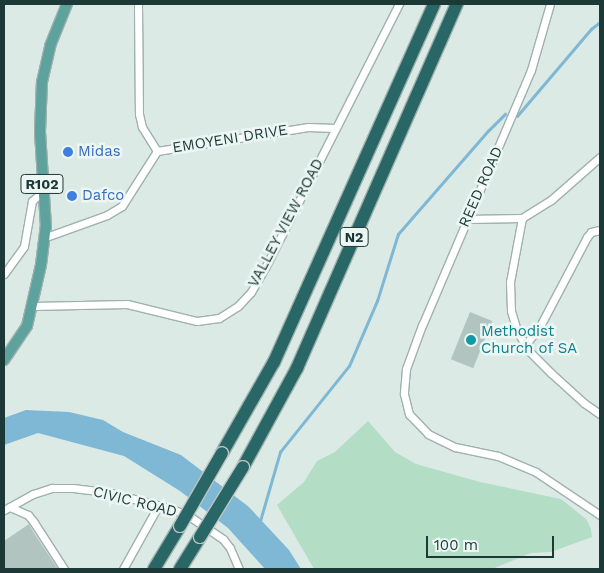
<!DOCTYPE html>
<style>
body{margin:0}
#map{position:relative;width:604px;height:573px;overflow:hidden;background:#dceae6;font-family:"Work Sans",sans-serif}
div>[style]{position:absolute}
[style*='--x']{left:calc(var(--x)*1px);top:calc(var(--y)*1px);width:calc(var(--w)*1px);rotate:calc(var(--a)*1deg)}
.green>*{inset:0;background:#b3ddc5}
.water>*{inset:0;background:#7fb8d4}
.stream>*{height:2.5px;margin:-1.25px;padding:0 1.25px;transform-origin:1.25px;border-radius:1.25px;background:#7fb8d4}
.building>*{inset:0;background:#b1c4bf;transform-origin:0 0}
.roads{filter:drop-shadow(1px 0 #9fb1ae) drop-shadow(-1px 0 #9fb1ae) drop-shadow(0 1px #9fb1ae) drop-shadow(0 -1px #9fb1ae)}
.street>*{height:7px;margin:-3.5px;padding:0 3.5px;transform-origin:3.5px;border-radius:3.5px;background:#fff}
.primary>*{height:10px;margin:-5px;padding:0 5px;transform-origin:5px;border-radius:5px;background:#5da29d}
.highway>*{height:12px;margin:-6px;padding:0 6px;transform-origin:6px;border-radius:6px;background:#286765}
.bridges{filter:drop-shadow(1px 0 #bbc4c3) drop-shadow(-1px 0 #bbc4c3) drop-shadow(0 1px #bbc4c3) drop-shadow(0 -1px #bbc4c3)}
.highway-bridge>*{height:12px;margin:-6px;padding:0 6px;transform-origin:6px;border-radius:6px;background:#286765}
.dots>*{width:14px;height:14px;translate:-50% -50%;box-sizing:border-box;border:2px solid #ecf6f3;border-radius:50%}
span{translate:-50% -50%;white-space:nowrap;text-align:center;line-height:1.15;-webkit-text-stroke:5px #ecf6f3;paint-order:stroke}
.shield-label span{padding:1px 4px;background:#ecf6f3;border:1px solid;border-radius:4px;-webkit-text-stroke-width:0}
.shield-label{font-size:14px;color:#1d3937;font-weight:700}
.street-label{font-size:15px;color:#1d3937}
.shop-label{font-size:15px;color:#366cbe}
.left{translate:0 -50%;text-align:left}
.culture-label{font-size:15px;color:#0d838f}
.frame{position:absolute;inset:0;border:5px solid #1d3937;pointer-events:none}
.scale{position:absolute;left:426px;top:536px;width:128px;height:22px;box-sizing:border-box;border:2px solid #1d3937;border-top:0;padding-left:6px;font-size:15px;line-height:18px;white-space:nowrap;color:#1d3937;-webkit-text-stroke:4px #ecf6f3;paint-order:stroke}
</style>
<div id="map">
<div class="green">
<i style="clip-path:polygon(368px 421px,395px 452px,416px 464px,480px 482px,561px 499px,586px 519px,591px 529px,592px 537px,551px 552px,531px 553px,492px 569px,314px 569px,277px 505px,304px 482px,317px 461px,335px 452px)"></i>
</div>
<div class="water">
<i style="clip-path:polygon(26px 410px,69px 412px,103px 420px,123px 432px,181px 455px,249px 507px,289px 550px,301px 569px,265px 569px,228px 528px,180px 491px,124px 456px,38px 433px,4px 445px,4px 418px)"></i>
</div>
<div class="stream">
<i style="--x:517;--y:116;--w:114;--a:-49.6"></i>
<i style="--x:591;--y:29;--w:11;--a:-38"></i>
<i style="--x:260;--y:521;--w:72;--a:-73.8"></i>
<i style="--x:280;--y:452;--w:110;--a:-51.3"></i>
<i style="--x:349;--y:366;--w:71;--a:-66.7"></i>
<i style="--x:377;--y:301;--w:70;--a:-72.6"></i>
<i style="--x:398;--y:234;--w:137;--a:-48.9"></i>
<i style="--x:488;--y:131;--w:24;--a:-45"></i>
</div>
<div class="building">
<i style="left:470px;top:312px;width:24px;height:51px;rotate:22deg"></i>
<i style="clip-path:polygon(29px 524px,34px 533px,58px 569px,4px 569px,4px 541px)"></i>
</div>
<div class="roads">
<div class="street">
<i style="--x:138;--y:4;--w:110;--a:89.5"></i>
<i style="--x:139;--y:114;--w:13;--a:77"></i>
<i style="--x:142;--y:127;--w:28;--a:58"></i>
<i style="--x:550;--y:4;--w:69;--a:106.1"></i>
<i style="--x:531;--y:70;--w:277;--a:113.1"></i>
<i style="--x:422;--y:325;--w:47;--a:110"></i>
<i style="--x:406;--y:369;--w:25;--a:95"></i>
<i style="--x:404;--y:394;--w:21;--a:76"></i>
<i style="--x:409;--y:414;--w:28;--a:46"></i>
<i style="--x:428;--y:434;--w:30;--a:26"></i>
<i style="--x:455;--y:447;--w:44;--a:11.8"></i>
<i style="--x:498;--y:456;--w:41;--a:22.8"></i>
<i style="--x:536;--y:472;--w:77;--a:33.9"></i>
<i style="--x:157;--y:151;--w:153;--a:-9"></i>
<i style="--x:308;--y:127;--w:27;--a:2"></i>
<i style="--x:522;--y:218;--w:34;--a:-32"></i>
<i style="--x:551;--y:200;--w:65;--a:-41.3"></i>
<i style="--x:467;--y:219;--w:55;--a:-1"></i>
<i style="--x:522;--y:218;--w:65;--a:100.6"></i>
<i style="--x:510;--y:282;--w:29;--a:88"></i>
<i style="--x:511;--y:311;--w:21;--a:73"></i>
<i style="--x:517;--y:331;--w:23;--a:59"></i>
<i style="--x:529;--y:351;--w:31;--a:45"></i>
<i style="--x:551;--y:373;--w:45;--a:42.3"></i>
<i style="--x:584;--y:403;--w:19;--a:35"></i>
<i style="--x:46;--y:237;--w:65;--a:-19.8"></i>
<i style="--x:107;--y:215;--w:17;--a:-31"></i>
<i style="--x:122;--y:206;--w:65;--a:-57.5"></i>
<i style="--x:4;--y:274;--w:34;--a:-54"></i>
<i style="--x:24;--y:246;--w:46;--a:-79.9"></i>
<i style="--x:32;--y:201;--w:15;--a:-42"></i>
<i style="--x:33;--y:306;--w:94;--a:-1.2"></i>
<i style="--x:127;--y:304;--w:72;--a:13.7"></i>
<i style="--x:197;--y:321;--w:22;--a:-8"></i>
<i style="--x:219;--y:318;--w:22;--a:-32"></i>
<i style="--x:238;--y:306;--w:19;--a:-47"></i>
<i style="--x:251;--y:292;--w:30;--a:-60"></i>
<i style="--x:266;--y:266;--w:294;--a:-63.1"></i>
<i style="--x:525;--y:345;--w:22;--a:-51"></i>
<i style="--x:539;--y:328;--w:103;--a:-62.2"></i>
<i style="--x:587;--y:237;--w:6;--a:-51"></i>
<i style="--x:591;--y:232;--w:9;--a:-13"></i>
<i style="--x:10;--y:507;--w:20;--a:24"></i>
<i style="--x:28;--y:515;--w:8;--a:50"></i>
<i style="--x:33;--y:521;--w:57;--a:57.1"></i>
<i style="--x:4;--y:510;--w:33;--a:-29"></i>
<i style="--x:33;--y:494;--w:20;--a:-18"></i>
<i style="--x:52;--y:488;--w:21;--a:0"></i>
<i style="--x:73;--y:488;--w:38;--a:7"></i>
<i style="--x:111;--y:493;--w:63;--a:14.7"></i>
<i style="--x:172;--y:509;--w:18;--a:22"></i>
<i style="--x:189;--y:516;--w:41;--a:34.1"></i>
<i style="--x:223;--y:539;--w:11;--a:52"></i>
<i style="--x:230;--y:548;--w:23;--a:67"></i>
<i style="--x:123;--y:569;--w:72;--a:-60.9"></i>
</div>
<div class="primary">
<i style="--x:4;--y:360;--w:41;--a:-55.9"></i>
<i style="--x:27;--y:326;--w:63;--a:-77.1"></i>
<i style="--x:41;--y:265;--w:38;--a:-83"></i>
<i style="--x:46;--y:227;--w:96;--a:-93.6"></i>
<i style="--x:40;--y:131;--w:49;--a:-87.7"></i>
<i style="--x:42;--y:82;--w:37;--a:-77"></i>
<i style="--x:50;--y:46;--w:45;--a:-68"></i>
</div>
<div class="highway">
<i style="--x:222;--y:453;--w:105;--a:-60.3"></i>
<i style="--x:274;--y:362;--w:392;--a:-65.9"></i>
<i style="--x:243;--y:467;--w:113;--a:-61.4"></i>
<i style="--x:297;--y:368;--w:398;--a:-66.3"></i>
<i style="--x:154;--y:569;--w:50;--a:-58.8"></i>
<i style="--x:180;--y:569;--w:38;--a:-58"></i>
</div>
</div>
<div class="bridges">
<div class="highway-bridge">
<i style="--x:180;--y:526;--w:84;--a:-60.1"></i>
<i style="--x:200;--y:537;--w:82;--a:-58.4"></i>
</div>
</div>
<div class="dots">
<i style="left:68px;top:152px;background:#3f7fe0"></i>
<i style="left:72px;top:196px;background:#3f7fe0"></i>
<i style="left:471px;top:340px;background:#0f9aa8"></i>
</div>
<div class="shield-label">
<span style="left:42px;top:184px">R102</span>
<span style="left:354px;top:237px">N2</span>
</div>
<div class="street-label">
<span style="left:230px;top:139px;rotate:-9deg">EMOYENI DRIVE</span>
<span style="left:481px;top:187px;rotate:-66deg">REED ROAD</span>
<span style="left:286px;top:223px;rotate:-62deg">VALLEY VIEW ROAD</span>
<span style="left:135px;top:502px;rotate:14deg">CIVIC ROAD</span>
</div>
<div class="shop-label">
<span class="left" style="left:78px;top:152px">Midas</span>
<span class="left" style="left:82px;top:196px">Dafco</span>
</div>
<div class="culture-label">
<span class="left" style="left:481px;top:340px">Methodist<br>Church of SA</span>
</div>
<div class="frame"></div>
<div class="scale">100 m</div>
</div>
